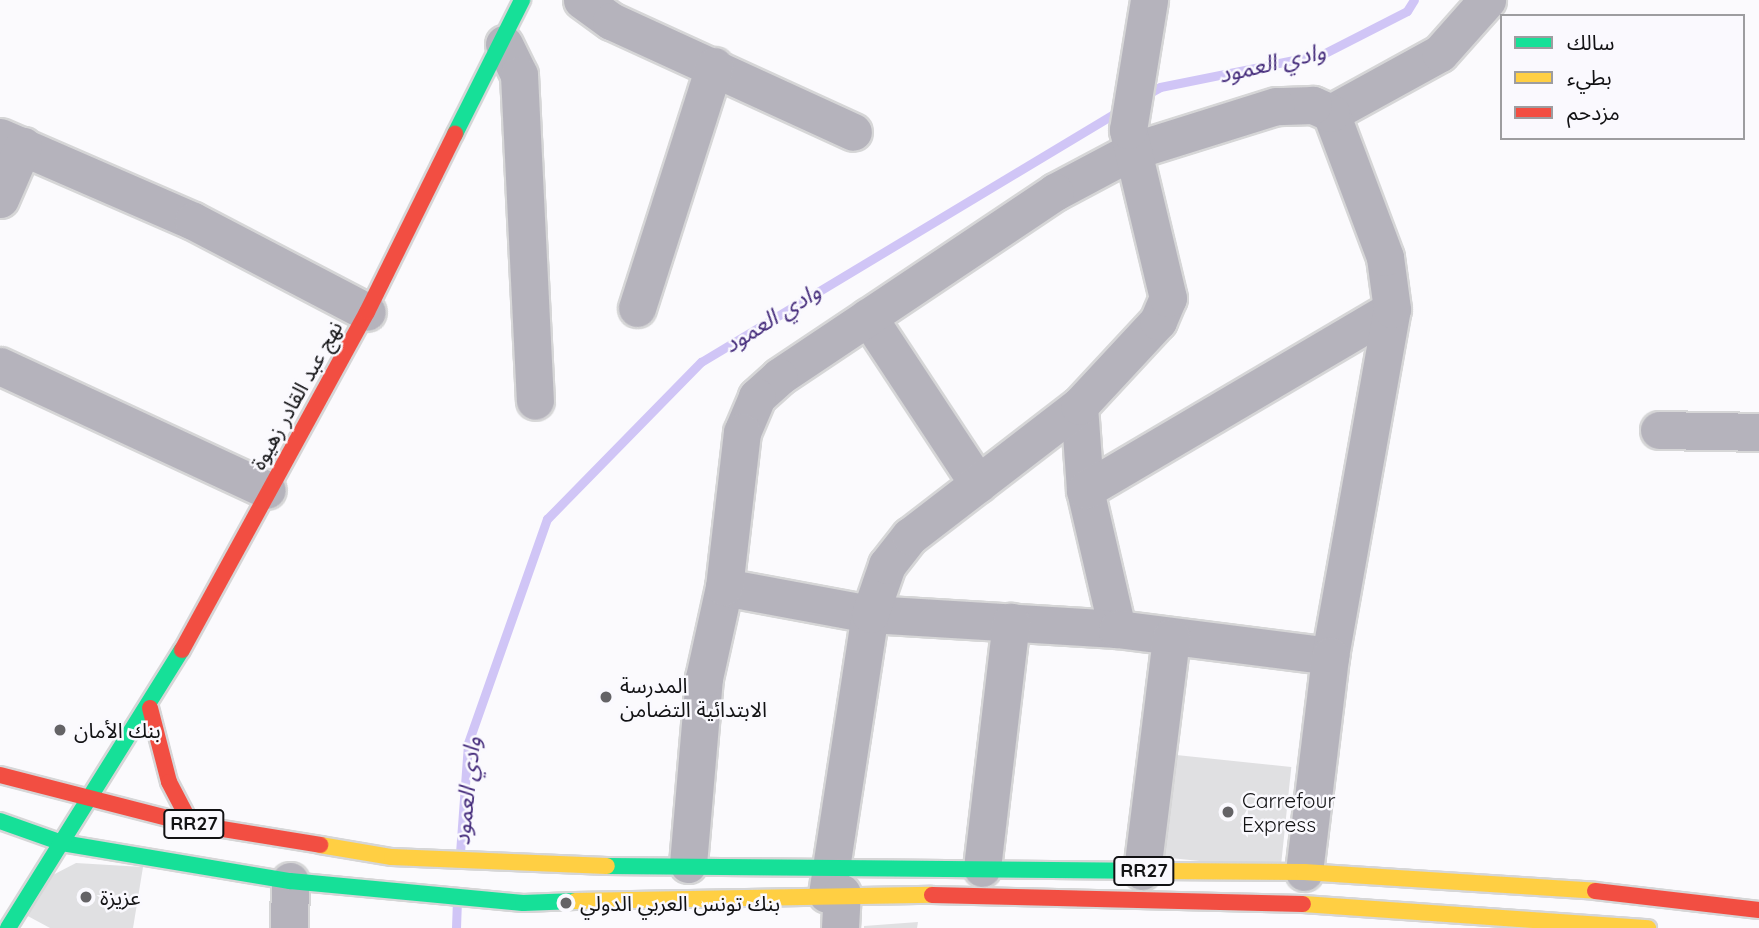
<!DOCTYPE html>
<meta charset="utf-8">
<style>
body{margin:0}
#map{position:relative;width:1759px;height:928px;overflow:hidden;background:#fbfafd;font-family:Quicksand,"Noto Sans Arabic",sans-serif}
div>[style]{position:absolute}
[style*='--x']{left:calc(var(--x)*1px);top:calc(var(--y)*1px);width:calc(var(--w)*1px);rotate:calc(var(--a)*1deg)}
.stream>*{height:9px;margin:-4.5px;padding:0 4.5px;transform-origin:4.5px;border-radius:4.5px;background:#d0c5f6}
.building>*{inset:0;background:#e0e0e2;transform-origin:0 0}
.roads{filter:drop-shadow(2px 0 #d6d6d7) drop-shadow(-2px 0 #d6d6d7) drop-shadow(0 2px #d6d6d7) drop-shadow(0 -2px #d6d6d7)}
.street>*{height:37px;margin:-18.5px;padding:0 18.5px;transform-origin:18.5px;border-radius:18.5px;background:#b5b3bc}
.fast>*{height:16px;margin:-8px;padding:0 8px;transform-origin:8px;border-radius:8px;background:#16e098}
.slow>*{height:16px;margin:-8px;padding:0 8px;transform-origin:8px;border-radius:8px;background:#ffcf43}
.jam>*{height:16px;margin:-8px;padding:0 8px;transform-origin:8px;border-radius:8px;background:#f24e42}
.dots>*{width:19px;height:19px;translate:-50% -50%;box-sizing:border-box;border:4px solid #faf9fe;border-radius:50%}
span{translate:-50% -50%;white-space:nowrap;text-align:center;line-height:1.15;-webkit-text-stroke:5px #faf9fe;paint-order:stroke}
.shield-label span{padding:2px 5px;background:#faf9fe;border:2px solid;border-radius:5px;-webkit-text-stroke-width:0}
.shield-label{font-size:19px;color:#121214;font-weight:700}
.street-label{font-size:21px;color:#121214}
.poi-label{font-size:21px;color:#121214}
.left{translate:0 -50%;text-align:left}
.water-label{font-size:23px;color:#462d7c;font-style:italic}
.legend{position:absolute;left:1500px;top:14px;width:245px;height:126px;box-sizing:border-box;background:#faf9fe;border:2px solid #9d9da0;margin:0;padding:9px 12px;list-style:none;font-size:21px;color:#121214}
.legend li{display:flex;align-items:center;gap:14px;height:35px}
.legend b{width:35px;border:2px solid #9d9da0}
</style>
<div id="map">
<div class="stream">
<i style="--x:1144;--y:96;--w:18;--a:-29"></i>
<i style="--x:1160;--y:87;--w:166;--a:-11.4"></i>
<i style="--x:1323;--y:54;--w:94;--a:-27.1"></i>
<i style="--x:1407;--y:11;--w:13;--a:-58"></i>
<i style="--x:460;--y:853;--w:110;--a:-85.8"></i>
<i style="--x:468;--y:743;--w:238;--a:-70.6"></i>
<i style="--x:547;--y:519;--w:220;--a:-45.6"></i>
<i style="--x:701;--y:362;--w:489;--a:-31"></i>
<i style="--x:456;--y:928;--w:23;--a:-88"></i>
</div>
<div class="building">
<i style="left:1167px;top:754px;width:125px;height:103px;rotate:6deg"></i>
<i style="clip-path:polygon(76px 863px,143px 867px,133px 928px,50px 928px,24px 914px,45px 879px)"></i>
<i style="clip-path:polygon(918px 922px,917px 928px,864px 928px,864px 926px)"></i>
</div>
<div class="roads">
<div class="street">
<i style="--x:582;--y:0;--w:36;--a:36"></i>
<i style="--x:611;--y:21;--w:266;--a:24.6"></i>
<i style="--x:504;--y:44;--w:34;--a:64"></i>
<i style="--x:519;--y:75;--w:326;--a:87.2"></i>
<i style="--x:1331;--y:113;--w:124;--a:-28.8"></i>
<i style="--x:1440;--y:53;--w:71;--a:-48.4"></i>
<i style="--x:0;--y:137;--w:210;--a:23.5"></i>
<i style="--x:193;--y:221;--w:196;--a:27.6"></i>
<i style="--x:0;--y:199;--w:58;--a:-66.5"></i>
<i style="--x:637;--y:308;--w:254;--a:-72.3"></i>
<i style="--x:868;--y:317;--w:200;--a:56.6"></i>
<i style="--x:0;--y:366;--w:294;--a:24.9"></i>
<i style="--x:1079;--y:406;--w:84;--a:85.9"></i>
<i style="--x:1085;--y:490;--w:143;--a:77"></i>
<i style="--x:1659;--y:430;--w:100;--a:1.1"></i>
<i style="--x:1085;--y:490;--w:356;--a:-30.5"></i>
<i style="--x:688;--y:864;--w:187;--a:-85.1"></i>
<i style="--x:704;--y:678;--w:93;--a:-77.6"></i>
<i style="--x:724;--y:587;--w:148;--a:10.5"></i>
<i style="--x:870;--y:614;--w:247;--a:3.5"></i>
<i style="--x:1117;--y:629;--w:215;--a:7.2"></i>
<i style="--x:1330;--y:656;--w:352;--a:-79.9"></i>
<i style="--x:1392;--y:309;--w:52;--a:-97.7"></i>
<i style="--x:1385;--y:257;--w:154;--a:-110.6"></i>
<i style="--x:1331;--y:113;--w:20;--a:-156"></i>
<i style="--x:1313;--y:105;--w:37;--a:178"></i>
<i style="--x:1276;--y:106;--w:151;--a:162.6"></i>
<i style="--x:1132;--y:151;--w:87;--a:152"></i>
<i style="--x:1055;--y:192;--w:332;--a:146.2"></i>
<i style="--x:779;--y:377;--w:30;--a:138"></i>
<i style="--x:757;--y:397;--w:38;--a:113"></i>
<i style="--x:742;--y:432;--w:156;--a:96.6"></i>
<i style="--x:982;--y:868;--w:248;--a:-83.3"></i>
<i style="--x:1142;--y:871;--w:236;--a:-82.9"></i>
<i style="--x:1304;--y:872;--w:218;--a:-83.1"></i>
<i style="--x:827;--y:894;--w:283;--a:-81.3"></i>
<i style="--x:870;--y:614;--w:52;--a:-70.9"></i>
<i style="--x:887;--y:565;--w:37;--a:-52"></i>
<i style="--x:910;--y:536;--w:213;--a:-37.6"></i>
<i style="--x:1079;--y:406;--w:116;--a:-47.1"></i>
<i style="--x:1158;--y:321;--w:25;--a:-67"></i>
<i style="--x:1168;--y:298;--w:173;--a:-103.4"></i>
<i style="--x:1128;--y:130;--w:132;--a:-80.8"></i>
<i style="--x:289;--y:928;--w:47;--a:-88.8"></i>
<i style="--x:840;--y:928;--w:35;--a:-87"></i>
</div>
<div class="fast">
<i style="--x:455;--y:134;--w:150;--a:-63.4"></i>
<i style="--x:0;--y:821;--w:66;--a:19.5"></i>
<i style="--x:62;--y:843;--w:231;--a:9.5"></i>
<i style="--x:290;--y:881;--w:234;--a:5.4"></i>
<i style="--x:523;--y:903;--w:52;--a:-2.2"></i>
<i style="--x:607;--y:866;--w:551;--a:0.52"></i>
<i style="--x:8;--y:928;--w:328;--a:-58"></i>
</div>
<div class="slow">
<i style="--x:320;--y:845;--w:73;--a:9.5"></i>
<i style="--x:392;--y:857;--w:215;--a:2.4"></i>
<i style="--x:1158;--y:871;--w:146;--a:0.4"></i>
<i style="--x:1304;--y:872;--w:292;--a:3.7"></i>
<i style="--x:575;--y:901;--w:357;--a:-1"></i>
<i style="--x:1303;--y:904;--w:346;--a:4"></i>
</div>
<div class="jam">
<i style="--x:182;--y:650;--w:385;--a:-61.3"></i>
<i style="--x:367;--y:312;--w:199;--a:-63.7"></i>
<i style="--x:150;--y:708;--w:76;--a:75.6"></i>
<i style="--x:169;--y:782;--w:47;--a:62.4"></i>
<i style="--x:0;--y:775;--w:197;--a:14.4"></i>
<i style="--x:191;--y:824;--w:131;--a:9.2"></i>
<i style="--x:1595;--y:891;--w:165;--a:6.6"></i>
<i style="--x:932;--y:895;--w:371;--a:1.4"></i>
</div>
</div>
<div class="dots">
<i style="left:606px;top:697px;background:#646366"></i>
<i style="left:60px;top:730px;background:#646366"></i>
<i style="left:1228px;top:812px;background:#646366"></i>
<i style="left:86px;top:897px;background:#646366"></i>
<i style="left:566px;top:903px;background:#646366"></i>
</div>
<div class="shield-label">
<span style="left:194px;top:824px">RR27</span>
<span style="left:1144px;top:871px">RR27</span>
</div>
<div class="street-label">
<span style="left:296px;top:395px;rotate:-61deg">نهج عبد القادر زهيوة</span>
</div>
<div class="poi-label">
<span class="left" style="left:620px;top:697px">المدرسة<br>الابتدائية التضامن</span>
<span class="left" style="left:74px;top:730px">بنك الأمان</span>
<span class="left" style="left:1242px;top:812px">Carrefour<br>Express</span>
<span class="left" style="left:100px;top:897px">عزيزة</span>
<span class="left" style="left:580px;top:903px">بنك تونس العربي الدولي</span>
</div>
<div class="water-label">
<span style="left:1272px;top:63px;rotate:-13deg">وادي العمود</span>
<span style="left:772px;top:318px;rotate:-32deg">وادي العمود</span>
<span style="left:467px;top:791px;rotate:-84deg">وادي العمود</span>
</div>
<ul class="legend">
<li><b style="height:9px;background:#16e098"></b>سالك</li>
<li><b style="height:9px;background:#ffcf43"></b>بطيء</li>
<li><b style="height:9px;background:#f24e42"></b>مزدحم</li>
</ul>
</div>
